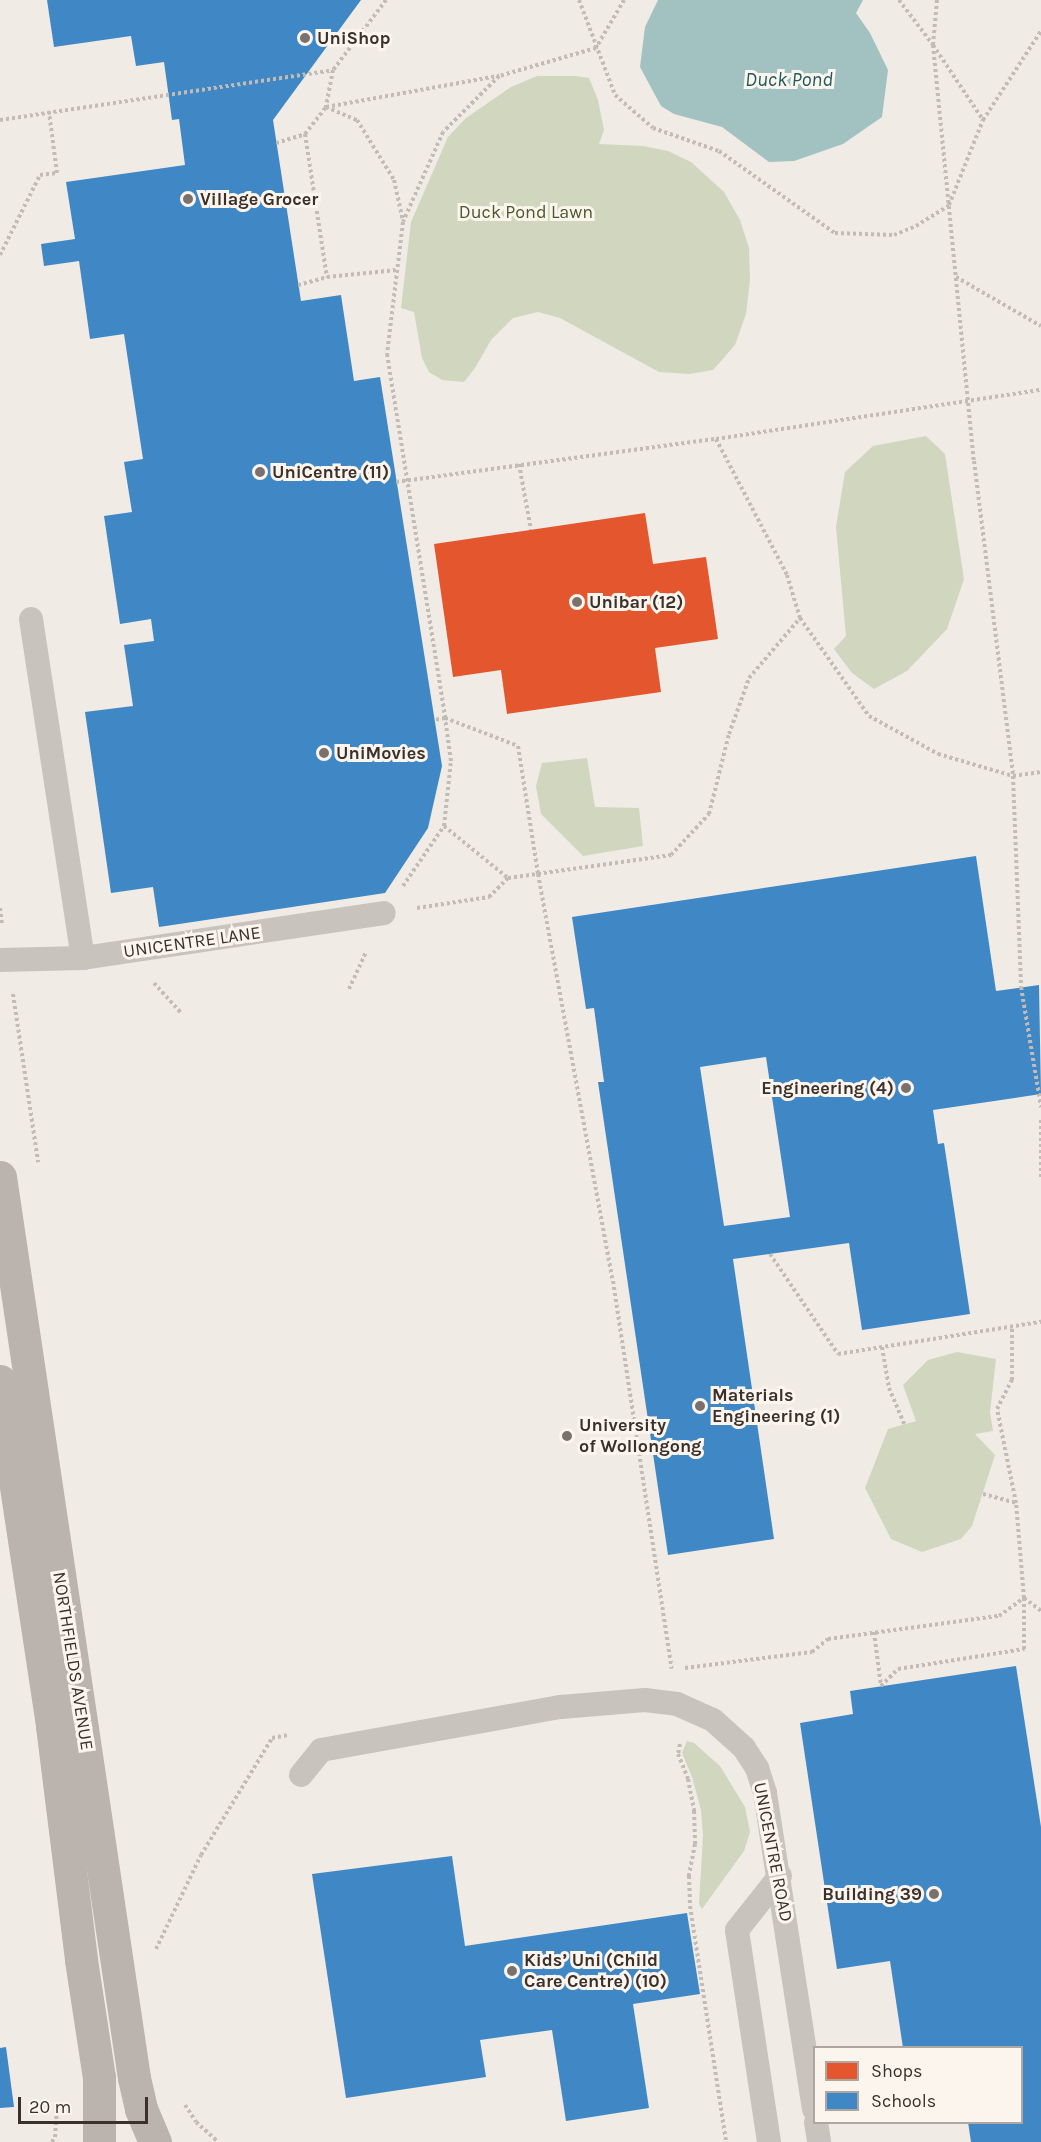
<!DOCTYPE html>
<meta charset="utf-8">
<style>
body{margin:0}
#map{position:relative;width:1041px;height:2142px;overflow:hidden;background:#f0ebe5;font-family:Karla,sans-serif}
div>[style]{position:absolute}
[style*='--x']{left:calc(var(--x)*1px);top:calc(var(--y)*1px);width:calc(var(--w)*1px);rotate:calc(var(--a)*1deg)}
.green>*{inset:0;background:#d1d6bf}
.water>*{inset:0;background:#a1c2c1}
.shops>*{inset:0;background:#e4572e}
.schools>*{inset:0;background:#3f88c5}
.path>*{height:4px;margin-top:-2px;transform-origin:0;background:repeating-linear-gradient(90deg,#c2bbb6 0 3px,transparent 0 6px)}
.lane>*{height:24px;margin:-12px;padding:0 12px;transform-origin:12px;border-radius:12px;background:#c9c3be}
.secondary>*{height:33px;margin:-16.5px;padding:0 16.5px;transform-origin:16.5px;border-radius:16.5px;background:#bab3ae}
.dots>*{width:16px;height:16px;translate:-50% -50%;box-sizing:border-box;border:3px solid #fbf5ee;border-radius:50%}
span{translate:-50% -50%;white-space:nowrap;text-align:center;line-height:1.15;-webkit-text-stroke:6px #fbf5ee;paint-order:stroke}
.poi-label{font-size:18px;color:#3b302b;font-weight:700}
.left{translate:0 -50%;text-align:left}
.right{translate:-100% -50%;text-align:right}
.park-label{font-size:18px;color:#4a5a2e}
.street-label{font-size:18px;color:#3b302b}
.water-label{font-size:20px;color:#1f5a5e;font-style:italic}
.legend{position:absolute;left:813px;top:2046px;width:210px;height:78px;box-sizing:border-box;background:#fbf5ee;border:2px solid #aea6a0;margin:0;padding:8px 10px;list-style:none;font-size:18px;color:#3b302b}
.legend li{display:flex;align-items:center;gap:12px;height:30px}
.legend b{width:30px;border:2px solid #aea6a0}
.scale{position:absolute;left:18px;top:2097px;width:130px;height:27px;box-sizing:border-box;border:3px solid #3b302b;border-top:0;padding-left:8px;font-size:18px;line-height:21px;white-space:nowrap;color:#3b302b;-webkit-text-stroke:4px #fbf5ee;paint-order:stroke}
</style>
<div id="map">
<div class="green">
<i style="clip-path:polygon(537px 76px,575px 76px,589px 78px,598px 100px,604px 130px,599px 144px,643px 146px,668px 151px,691px 162px,724px 192px,740px 220px,749px 248px,750px 280px,746px 314px,735px 345px,713px 370px,689px 374px,659px 372px,560px 318px,538px 312px,513px 318px,491px 340px,475px 368px,464px 382px,442px 380px,429px 372px,422px 358px,414px 312px,401px 308px,411px 222px,448px 137px,466px 118px,511px 87px)"></i>
<i style="clip-path:polygon(926px 436px,945px 454px,964px 579px,947px 629px,907px 671px,874px 689px,852px 673px,834px 649px,846px 636px,836px 527px,845px 472px,873px 446px)"></i>
<i style="clip-path:polygon(587px 758px,595px 807px,639px 808px,643px 846px,583px 856px,541px 814px,536px 786px,542px 763px)"></i>
<i style="clip-path:polygon(957px 1352px,996px 1359px,990px 1412px,993px 1431px,975px 1434px,995px 1455px,972px 1526px,961px 1539px,922px 1552px,891px 1539px,865px 1488px,888px 1429px,916px 1421px,903px 1385px,928px 1360px)"></i>
<i style="clip-path:polygon(687px 1741px,694px 1743px,720px 1766px,745px 1807px,750px 1832px,744px 1851px,702px 1909px,699px 1904px,703px 1836px,701px 1810px,692px 1777px,682px 1753px)"></i>
</div>
<div class="water">
<i style="clip-path:polygon(658px 0,863px 0,856px 13px,870px 33px,888px 70px,882px 117px,843px 144px,794px 161px,769px 162px,722px 127px,674px 114px,661px 106px,640px 67px,645px 27px)"></i>
</div>
<div class="shops">
<i style="clip-path:polygon(645px 513px,653px 564px,706px 557px,718px 639px,655px 648px,661px 692px,507px 714px,501px 670px,453px 677px,434px 544px)"></i>
</div>
<div class="schools">
<i style="clip-path:polygon(47px 0,361px 0,273px 120px,301px 301px,341px 295px,354px 381px,380px 377px,442px 766px,428px 828px,385px 893px,159px 927px,153px 887px,111px 893px,85px 712px,133px 706px,124px 645px,154px 641px,151px 619px,120px 624px,104px 516px,132px 512px,124px 462px,143px 459px,124px 334px,90px 339px,79px 261px,44px 266px,41px 244px,75px 239px,66px 182px,185px 165px,179px 119px,172px 120px,164px 62px,136px 66px,131px 36px,54px 47px)"></i>
<i style="clip-path:polygon(evenodd,976px 856px,996px 991px,1039px 985px,1041px 1094px,933px 1110px,938px 1144px,944px 1143px,970px 1314px,862px 1330px,849px 1243px,733px 1259px,774px 1539px,668px 1555px,598px 1082px,604px 1082px,594px 1008px,586px 1009px,572px 917px,976px 856px,766px 1057px,790px 1217px,724px 1226px,700px 1067px,766px 1057px)"></i>
<i style="clip-path:polygon(1016px 1666px,1041px 1827px,1041px 2142px,971px 2142px,968px 2122px,1022px 2122px,1022px 2048px,903px 2048px,890px 1961px,837px 1969px,800px 1723px,853px 1714px,850px 1691px)"></i>
<i style="clip-path:polygon(452px 1856px,465px 1946px,687px 1913px,700px 1994px,633px 2004px,649px 2108px,566px 2121px,552px 2030px,480px 2040px,486px 2077px,346px 2098px,312px 1874px)"></i>
<i style="clip-path:polygon(6px 2047px,14px 2107px,0 2108px,0 2048px)"></i>
</div>
<div class="path">
<i style="--x:386;--y:0;--w:88;--a:127.1"></i>
<i style="--x:333;--y:70;--w:38;--a:101"></i>
<i style="--x:326;--y:107;--w:176;--a:-10.2"></i>
<i style="--x:579;--y:0;--w:102;--a:69.2"></i>
<i style="--x:615;--y:95;--w:50;--a:41"></i>
<i style="--x:653;--y:128;--w:70;--a:19.2"></i>
<i style="--x:719;--y:151;--w:142;--a:35.3"></i>
<i style="--x:835;--y:233;--w:59;--a:1.9"></i>
<i style="--x:894;--y:235;--w:24;--a:-22"></i>
<i style="--x:916;--y:226;--w:39;--a:-32"></i>
<i style="--x:949;--y:205;--w:92;--a:-68.2"></i>
<i style="--x:983;--y:120;--w:106;--a:-56.9"></i>
<i style="--x:624;--y:0;--w:56;--a:120.3"></i>
<i style="--x:596;--y:48;--w:101;--a:163.9"></i>
<i style="--x:499;--y:76;--w:79;--a:135"></i>
<i style="--x:443;--y:132;--w:98;--a:114"></i>
<i style="--x:403;--y:222;--w:133;--a:96.9"></i>
<i style="--x:387;--y:354;--w:369;--a:80.9"></i>
<i style="--x:445;--y:718;--w:78;--a:21"></i>
<i style="--x:518;--y:746;--w:130;--a:81.1"></i>
<i style="--x:538;--y:874;--w:414;--a:79.6"></i>
<i style="--x:613;--y:1281;--w:392;--a:81.4"></i>
<i style="--x:899;--y:0;--w:56;--a:52.9"></i>
<i style="--x:933;--y:45;--w:90;--a:56.3"></i>
<i style="--x:937;--y:0;--w:45;--a:95.1"></i>
<i style="--x:933;--y:45;--w:418;--a:84.4"></i>
<i style="--x:974;--y:461;--w:317;--a:82.9"></i>
<i style="--x:1013;--y:776;--w:211;--a:87.8"></i>
<i style="--x:1021;--y:987;--w:122;--a:80.5"></i>
<i style="--x:0;--y:120;--w:337;--a:-8.5"></i>
<i style="--x:305;--y:134;--w:34;--a:-52"></i>
<i style="--x:326;--y:107;--w:34;--a:23"></i>
<i style="--x:357;--y:120;--w:70;--a:58.3"></i>
<i style="--x:394;--y:180;--w:42;--a:77.6"></i>
<i style="--x:276;--y:143;--w:30;--a:-17"></i>
<i style="--x:305;--y:134;--w:145;--a:81.3"></i>
<i style="--x:0;--y:255;--w:89;--a:-63.4"></i>
<i style="--x:40;--y:175;--w:17;--a:-7"></i>
<i style="--x:57;--y:173;--w:62;--a:-97.5"></i>
<i style="--x:956;--y:277;--w:98;--a:30"></i>
<i style="--x:298;--y:285;--w:30;--a:-15"></i>
<i style="--x:327;--y:277;--w:70;--a:-5.7"></i>
<i style="--x:716;--y:439;--w:153;--a:62.4"></i>
<i style="--x:787;--y:575;--w:45;--a:73.2"></i>
<i style="--x:800;--y:618;--w:120;--a:54.9"></i>
<i style="--x:869;--y:716;--w:79;--a:28.8"></i>
<i style="--x:938;--y:754;--w:78;--a:16.3"></i>
<i style="--x:1013;--y:776;--w:28;--a:-8"></i>
<i style="--x:519;--y:464;--w:67;--a:79.7"></i>
<i style="--x:396;--y:482;--w:323;--a:-7.7"></i>
<i style="--x:716;--y:439;--w:329;--a:-8.6"></i>
<i style="--x:444;--y:826;--w:82;--a:39.1"></i>
<i style="--x:508;--y:878;--w:165;--a:-8"></i>
<i style="--x:671;--y:855;--w:56;--a:-47.2"></i>
<i style="--x:709;--y:814;--w:82;--a:-76"></i>
<i style="--x:729;--y:734;--w:59;--a:-70.3"></i>
<i style="--x:749;--y:678;--w:79;--a:-49.6"></i>
<i style="--x:403;--y:886;--w:73;--a:-55.7"></i>
<i style="--x:444;--y:826;--w:65;--a:-83.9"></i>
<i style="--x:451;--y:761;--w:43;--a:-97.9"></i>
<i style="--x:445;--y:718;--w:10;--a:169"></i>
<i style="--x:0;--y:908;--w:17;--a:83"></i>
<i style="--x:417;--y:908;--w:73;--a:-8.7"></i>
<i style="--x:489;--y:897;--w:27;--a:-45"></i>
<i style="--x:154;--y:983;--w:42;--a:47.9"></i>
<i style="--x:349;--y:989;--w:41;--a:-65.3"></i>
<i style="--x:13;--y:994;--w:170;--a:81.5"></i>
<i style="--x:1041;--y:1120;--w:57;--a:90"></i>
<i style="--x:770;--y:1254;--w:121;--a:55.8"></i>
<i style="--x:838;--y:1354;--w:206;--a:-9"></i>
<i style="--x:882;--y:1347;--w:42;--a:80.3"></i>
<i style="--x:889;--y:1388;--w:39;--a:67"></i>
<i style="--x:983;--y:1494;--w:34;--a:15"></i>
<i style="--x:874;--y:1632;--w:54;--a:82.6"></i>
<i style="--x:685;--y:1668;--w:128;--a:-7.2"></i>
<i style="--x:812;--y:1652;--w:21;--a:-39"></i>
<i style="--x:828;--y:1639;--w:173;--a:-7.7"></i>
<i style="--x:999;--y:1616;--w:31;--a:-36"></i>
<i style="--x:1024;--y:1598;--w:21;--a:37"></i>
<i style="--x:881;--y:1686;--w:24;--a:-45"></i>
<i style="--x:898;--y:1669;--w:128;--a:-9"></i>
<i style="--x:1024;--y:1649;--w:51;--a:-90"></i>
<i style="--x:1024;--y:1598;--w:95;--a:-94.8"></i>
<i style="--x:1016;--y:1503;--w:96;--a:-101.4"></i>
<i style="--x:997;--y:1409;--w:33;--a:-63"></i>
<i style="--x:1012;--y:1380;--w:54;--a:-90"></i>
<i style="--x:680;--y:1744;--w:10;--a:101"></i>
<i style="--x:678;--y:1754;--w:27;--a:68"></i>
<i style="--x:688;--y:1779;--w:33;--a:79"></i>
<i style="--x:694;--y:1811;--w:33;--a:88"></i>
<i style="--x:695;--y:1844;--w:33;--a:101"></i>
<i style="--x:689;--y:1876;--w:30;--a:88"></i>
<i style="--x:690;--y:1906;--w:239;--a:81.3"></i>
<i style="--x:156;--y:1949;--w:104;--a:-64.4"></i>
<i style="--x:201;--y:1855;--w:137;--a:-58.7"></i>
<i style="--x:272;--y:1738;--w:16;--a:-11"></i>
<i style="--x:185;--y:2105;--w:20;--a:57"></i>
<i style="--x:196;--y:2122;--w:30;--a:42"></i>
<i style="--x:52;--y:2142;--w:6;--a:-59"></i>
<i style="--x:55;--y:2137;--w:27;--a:-86"></i>
</div>
<div class="lane">
<i style="--x:31;--y:619;--w:343;--a:81.3"></i>
<i style="--x:0;--y:960;--w:83;--a:-1.4"></i>
<i style="--x:83;--y:958;--w:304;--a:-8.5"></i>
<i style="--x:301;--y:1775;--w:32;--a:-51"></i>
<i style="--x:321;--y:1750;--w:244;--a:-10.2"></i>
<i style="--x:561;--y:1707;--w:84;--a:-4.8"></i>
<i style="--x:645;--y:1700;--w:32;--a:7"></i>
<i style="--x:677;--y:1704;--w:39;--a:24"></i>
<i style="--x:713;--y:1720;--w:42;--a:42.1"></i>
<i style="--x:744;--y:1748;--w:24;--a:57"></i>
<i style="--x:757;--y:1768;--w:26;--a:72"></i>
<i style="--x:765;--y:1793;--w:320;--a:81.2"></i>
<i style="--x:816;--y:2122;--w:20;--a:81"></i>
<i style="--x:769;--y:2142;--w:214;--a:-98.6"></i>
<i style="--x:737;--y:1930;--w:69;--a:-51.5"></i>
</div>
<div class="secondary">
<i style="--x:0;--y:1177;--w:911;--a:81.54"></i>
<i style="--x:134;--y:2078;--w:32;--a:77"></i>
<i style="--x:141;--y:2109;--w:36;--a:67"></i>
<i style="--x:0;--y:1381;--w:349;--a:81.4"></i>
<i style="--x:52;--y:1726;--w:236;--a:82.9"></i>
<i style="--x:81;--y:1960;--w:118;--a:81.3"></i>
<i style="--x:99;--y:2077;--w:65;--a:90"></i>
</div>
<div class="dots">
<i style="left:305px;top:38px;background:#7a716c"></i>
<i style="left:188px;top:199px;background:#7a716c"></i>
<i style="left:260px;top:472px;background:#7a716c"></i>
<i style="left:577px;top:602px;background:#7a716c"></i>
<i style="left:324px;top:753px;background:#7a716c"></i>
<i style="left:906px;top:1088px;background:#7a716c"></i>
<i style="left:700px;top:1406px;background:#7a716c"></i>
<i style="left:567px;top:1436px;background:#7a716c"></i>
<i style="left:934px;top:1894px;background:#7a716c"></i>
<i style="left:512px;top:1971px;background:#7a716c"></i>
</div>
<div class="poi-label">
<span class="left" style="left:317px;top:38px">UniShop</span>
<span class="left" style="left:200px;top:199px">Village Grocer</span>
<span class="left" style="left:272px;top:472px">UniCentre (11)</span>
<span class="left" style="left:589px;top:602px">Unibar (12)</span>
<span class="left" style="left:336px;top:753px">UniMovies</span>
<span class="right" style="left:894px;top:1088px">Engineering (4)</span>
<span class="left" style="left:712px;top:1406px">Materials<br>Engineering (1)</span>
<span class="left" style="left:579px;top:1436px">University<br>of Wollongong</span>
<span class="right" style="left:922px;top:1894px">Building 39</span>
<span class="left" style="left:524px;top:1971px">Kids’ Uni (Child<br>Care Centre) (10)</span>
</div>
<div class="park-label">
<span style="left:526px;top:212px">Duck Pond Lawn</span>
</div>
<div class="street-label">
<span style="left:192px;top:942px;rotate:-8deg">UNICENTRE LANE</span>
<span style="left:73px;top:1661px;rotate:81deg">NORTHFIELDS AVENUE</span>
<span style="left:773px;top:1852px;rotate:79deg">UNICENTRE ROAD</span>
</div>
<div class="water-label">
<span style="left:789px;top:79px">Duck Pond</span>
</div>
<ul class="legend">
<li><b style="height:16px;background:#e4572e"></b>Shops</li>
<li><b style="height:16px;background:#3f88c5"></b>Schools</li>
</ul>
<div class="scale">20 m</div>
</div>
